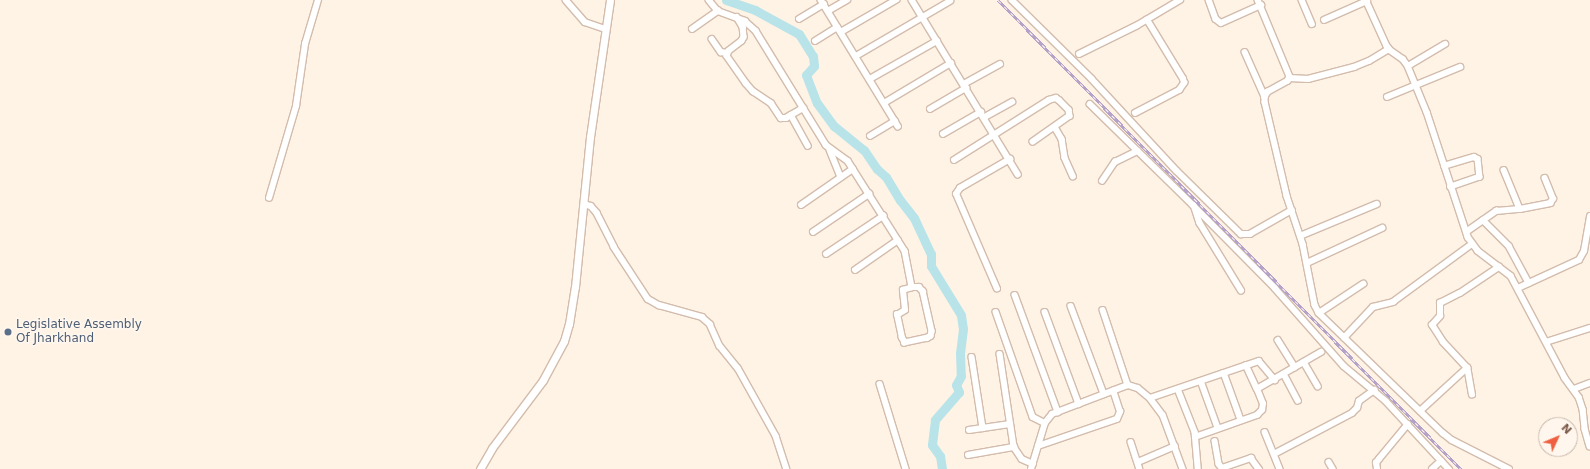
<!DOCTYPE html>
<style>
body{margin:0}
#map{position:relative;width:1590px;height:469px;overflow:hidden;background:#fef3e5;font-family:"DejaVu Sans",sans-serif}
div>[style]{position:absolute}
[style*='--x']{left:calc(var(--x)*1px);top:calc(var(--y)*1px);width:calc(var(--w)*1px);rotate:calc(var(--a)*1deg)}
.river>*{height:9px;margin:-4.5px;padding:0 4.5px;transform-origin:4.5px;border-radius:4.5px;background:#b8e4e9}
.roads{filter:drop-shadow(1px 0 #d3bcac) drop-shadow(-1px 0 #d3bcac) drop-shadow(0 1px #d3bcac) drop-shadow(0 -1px #d3bcac)}
.minor>*{height:5.5px;margin:-2.75px;padding:0 2.75px;transform-origin:2.75px;border-radius:2.75px;background:#fff}
.tertiary>*{height:7px;margin:-3.5px;padding:0 3.5px;transform-origin:3.5px;border-radius:3.5px;background:#fff}
.rail>*{height:3px;margin-top:-1.5px;transform-origin:0;background:repeating-linear-gradient(90deg,#fff7ed 0 4.5px,#b5a2c9 0 9px);box-sizing:border-box;border-block:1px solid #b5a2c9}
.dots>*{width:11px;height:11px;translate:-50% -50%;box-sizing:border-box;border:2px solid #fff7ed;border-radius:50%}
span{translate:-50% -50%;white-space:nowrap;text-align:center;line-height:1.15;-webkit-text-stroke:3px #fff7ed;paint-order:stroke}
.service-label{font-size:12px;color:#4e5e75}
.left{translate:0 -50%;text-align:left}
.north{position:absolute;left:1538px;top:417px;width:40px;height:40px;box-sizing:border-box;background:#fff7ed;border:1px solid #c9b7ab;border-radius:50%;rotate:46deg;font-size:11px;font-weight:700;line-height:16px;text-align:center;color:#795748}
.north::after{content:'';display:block;margin:auto;width:14px;height:18px;background:#ef6042;clip-path:polygon(50% 0,100% 100%,50% 72%,0 100%)}
</style>
<div id="map">
<div class="river">
<i style="--x:726;--y:0;--w:31;--a:19"></i>
<i style="--x:755;--y:10;--w:50;--a:28.6"></i>
<i style="--x:799;--y:34;--w:26;--a:58"></i>
<i style="--x:813;--y:56;--w:10;--a:84"></i>
<i style="--x:814;--y:66;--w:12;--a:132"></i>
<i style="--x:806;--y:75;--w:30;--a:69"></i>
<i style="--x:817;--y:103;--w:29;--a:54"></i>
<i style="--x:834;--y:126;--w:38;--a:39"></i>
<i style="--x:864;--y:150;--w:23;--a:56"></i>
<i style="--x:877;--y:169;--w:12;--a:42"></i>
<i style="--x:886;--y:177;--w:27;--a:59"></i>
<i style="--x:900;--y:200;--w:23;--a:52"></i>
<i style="--x:914;--y:218;--w:40;--a:65"></i>
<i style="--x:931;--y:254;--w:12;--a:90"></i>
<i style="--x:931;--y:266;--w:57;--a:58.5"></i>
<i style="--x:961;--y:315;--w:14;--a:82"></i>
<i style="--x:963;--y:329;--w:24;--a:97"></i>
<i style="--x:960;--y:353;--w:23;--a:88"></i>
<i style="--x:961;--y:376;--w:10;--a:119"></i>
<i style="--x:956;--y:385;--w:8;--a:67"></i>
<i style="--x:959;--y:392;--w:37;--a:131"></i>
<i style="--x:935;--y:420;--w:25;--a:97"></i>
<i style="--x:932;--y:445;--w:14;--a:54"></i>
<i style="--x:940;--y:456;--w:13;--a:81"></i>
</div>
<div class="roads">
<div class="minor">
<i style="--x:566;--y:0;--w:29;--a:49"></i>
<i style="--x:585;--y:22;--w:21;--a:19"></i>
<i style="--x:709;--y:0;--w:14;--a:51"></i>
<i style="--x:718;--y:11;--w:29;--a:20"></i>
<i style="--x:745;--y:21;--w:15;--a:42"></i>
<i style="--x:756;--y:31;--w:134;--a:58.4"></i>
<i style="--x:826;--y:145;--w:27;--a:36"></i>
<i style="--x:848;--y:161;--w:107;--a:57.7"></i>
<i style="--x:905;--y:251;--w:37;--a:79"></i>
<i style="--x:912;--y:287;--w:7;--a:0"></i>
<i style="--x:919;--y:287;--w:6;--a:45"></i>
<i style="--x:923;--y:291;--w:41;--a:77.3"></i>
<i style="--x:932;--y:331;--w:5;--a:101"></i>
<i style="--x:931;--y:336;--w:4;--a:146"></i>
<i style="--x:928;--y:338;--w:24;--a:168"></i>
<i style="--x:905;--y:343;--w:6;--a:-121"></i>
<i style="--x:902;--y:338;--w:24;--a:-102"></i>
<i style="--x:897;--y:315;--w:9;--a:-32"></i>
<i style="--x:905;--y:310;--w:20;--a:-96"></i>
<i style="--x:903;--y:290;--w:9;--a:-18"></i>
<i style="--x:821;--y:0;--w:148;--a:58.6"></i>
<i style="--x:912;--y:0;--w:204;--a:58.7"></i>
<i style="--x:1012;--y:0;--w:112;--a:44.6"></i>
<i style="--x:1092;--y:79;--w:125;--a:47.3"></i>
<i style="--x:1177;--y:171;--w:90;--a:44.5"></i>
<i style="--x:1241;--y:234;--w:9;--a:0"></i>
<i style="--x:1250;--y:234;--w:48;--a:-29.7"></i>
<i style="--x:1209;--y:0;--w:20;--a:70"></i>
<i style="--x:1216;--y:19;--w:6;--a:39"></i>
<i style="--x:1221;--y:23;--w:44;--a:-24.2"></i>
<i style="--x:1258;--y:0;--w:83;--a:67.4"></i>
<i style="--x:1290;--y:77;--w:4;--a:117"></i>
<i style="--x:1288;--y:81;--w:23;--a:151"></i>
<i style="--x:1268;--y:92;--w:6;--a:121"></i>
<i style="--x:1265;--y:97;--w:5;--a:90"></i>
<i style="--x:1265;--y:102;--w:97;--a:76.8"></i>
<i style="--x:1287;--y:196;--w:51;--a:71.6"></i>
<i style="--x:1303;--y:244;--w:62;--a:78.9"></i>
<i style="--x:1315;--y:305;--w:9;--a:63"></i>
<i style="--x:1319;--y:313;--w:173;--a:44.1"></i>
<i style="--x:1443;--y:433;--w:11;--a:38"></i>
<i style="--x:1452;--y:440;--w:64;--a:27"></i>
<i style="--x:1302;--y:0;--w:26;--a:67"></i>
<i style="--x:1366;--y:0;--w:51;--a:65.5"></i>
<i style="--x:1387;--y:46;--w:5;--a:53"></i>
<i style="--x:1390;--y:50;--w:16;--a:35"></i>
<i style="--x:1403;--y:59;--w:9;--a:54"></i>
<i style="--x:1408;--y:66;--w:50;--a:67.6"></i>
<i style="--x:1427;--y:112;--w:132;--a:71.8"></i>
<i style="--x:1468;--y:237;--w:17;--a:54"></i>
<i style="--x:1478;--y:251;--w:41;--a:37.1"></i>
<i style="--x:1511;--y:276;--w:115;--a:62.1"></i>
<i style="--x:1565;--y:378;--w:24;--a:54"></i>
<i style="--x:1579;--y:397;--w:13;--a:72"></i>
<i style="--x:1583;--y:409;--w:20;--a:84"></i>
<i style="--x:1585;--y:429;--w:18;--a:74"></i>
<i style="--x:828;--y:11;--w:22;--a:-30"></i>
<i style="--x:737;--y:17;--w:12;--a:59"></i>
<i style="--x:743;--y:27;--w:10;--a:84"></i>
<i style="--x:744;--y:37;--w:4;--a:117"></i>
<i style="--x:742;--y:41;--w:16;--a:142"></i>
<i style="--x:729;--y:51;--w:5;--a:112"></i>
<i style="--x:727;--y:56;--w:33;--a:55"></i>
<i style="--x:746;--y:83;--w:11;--a:49"></i>
<i style="--x:753;--y:91;--w:22;--a:34"></i>
<i style="--x:771;--y:103;--w:18;--a:56"></i>
<i style="--x:781;--y:118;--w:5;--a:0"></i>
<i style="--x:786;--y:118;--w:20;--a:-30"></i>
<i style="--x:799;--y:19;--w:29;--a:-31"></i>
<i style="--x:1324;--y:20;--w:47;--a:-23.8"></i>
<i style="--x:692;--y:29;--w:32;--a:-35"></i>
<i style="--x:841;--y:32;--w:64;--a:-30.2"></i>
<i style="--x:712;--y:39;--w:16;--a:55"></i>
<i style="--x:721;--y:52;--w:6;--a:9"></i>
<i style="--x:815;--y:41;--w:26;--a:-32"></i>
<i style="--x:1245;--y:52;--w:49;--a:66"></i>
<i style="--x:1079;--y:54;--w:64;--a:-26.2"></i>
<i style="--x:1136;--y:26;--w:51;--a:-30.6"></i>
<i style="--x:856;--y:56;--w:109;--a:-30.3"></i>
<i style="--x:1408;--y:66;--w:43;--a:-30.7"></i>
<i style="--x:1290;--y:78;--w:18;--a:3"></i>
<i style="--x:1308;--y:79;--w:48;--a:-14.6"></i>
<i style="--x:1354;--y:67;--w:16;--a:-22"></i>
<i style="--x:1369;--y:61;--w:23;--a:-31"></i>
<i style="--x:870;--y:79;--w:77;--a:-29.6"></i>
<i style="--x:964;--y:84;--w:41;--a:-29.1"></i>
<i style="--x:1387;--y:97;--w:79;--a:-22.3"></i>
<i style="--x:884;--y:103;--w:78;--a:-30.8"></i>
<i style="--x:1090;--y:104;--w:144;--a:44.4"></i>
<i style="--x:1193;--y:205;--w:117;--a:45.3"></i>
<i style="--x:1275;--y:288;--w:104;--a:48.5"></i>
<i style="--x:1344;--y:366;--w:55;--a:39.8"></i>
<i style="--x:1386;--y:401;--w:93;--a:47.2"></i>
<i style="--x:930;--y:109;--w:42;--a:-30.3"></i>
<i style="--x:1135;--y:113;--w:50;--a:-27.6"></i>
<i style="--x:1179;--y:90;--w:9;--a:-54"></i>
<i style="--x:1184;--y:83;--w:4;--a:-104"></i>
<i style="--x:1183;--y:79;--w:69;--a:-121.4"></i>
<i style="--x:791;--y:115;--w:35;--a:61"></i>
<i style="--x:985;--y:117;--w:31;--a:-29"></i>
<i style="--x:1055;--y:127;--w:14;--a:60"></i>
<i style="--x:1062;--y:139;--w:19;--a:81"></i>
<i style="--x:1065;--y:158;--w:20;--a:66"></i>
<i style="--x:943;--y:134;--w:44;--a:-30.1"></i>
<i style="--x:870;--y:136;--w:29;--a:-31"></i>
<i style="--x:830;--y:150;--w:29;--a:68"></i>
<i style="--x:954;--y:160;--w:112;--a:-32.3"></i>
<i style="--x:1049;--y:100;--w:7;--a:-16"></i>
<i style="--x:1056;--y:98;--w:4;--a:34"></i>
<i style="--x:1059;--y:100;--w:14;--a:45"></i>
<i style="--x:1069;--y:110;--w:6;--a:81"></i>
<i style="--x:1070;--y:116;--w:45;--a:144.9"></i>
<i style="--x:1444;--y:166;--w:31;--a:-17"></i>
<i style="--x:1474;--y:157;--w:4;--a:27"></i>
<i style="--x:1478;--y:159;--w:18;--a:84"></i>
<i style="--x:1480;--y:177;--w:31;--a:161"></i>
<i style="--x:1504;--y:170;--w:42;--a:67.7"></i>
<i style="--x:1102;--y:181;--w:23;--a:-56"></i>
<i style="--x:1115;--y:162;--w:25;--a:-26"></i>
<i style="--x:269;--y:198;--w:96;--a:-73.6"></i>
<i style="--x:296;--y:106;--w:63;--a:-81.7"></i>
<i style="--x:305;--y:44;--w:46;--a:-73.5"></i>
<i style="--x:584;--y:204;--w:7;--a:16"></i>
<i style="--x:591;--y:206;--w:9;--a:49"></i>
<i style="--x:597;--y:213;--w:38;--a:63"></i>
<i style="--x:614;--y:247;--w:62;--a:56.8"></i>
<i style="--x:648;--y:299;--w:13;--a:29"></i>
<i style="--x:659;--y:305;--w:45;--a:15.6"></i>
<i style="--x:702;--y:317;--w:11;--a:41"></i>
<i style="--x:710;--y:324;--w:24;--a:66"></i>
<i style="--x:720;--y:346;--w:28;--a:51"></i>
<i style="--x:738;--y:368;--w:78;--a:60.8"></i>
<i style="--x:776;--y:436;--w:35;--a:72"></i>
<i style="--x:801;--y:205;--w:63;--a:-34.7"></i>
<i style="--x:1194;--y:205;--w:19;--a:72"></i>
<i style="--x:1200;--y:223;--w:79;--a:58.5"></i>
<i style="--x:1483;--y:220;--w:37;--a:45"></i>
<i style="--x:1509;--y:246;--w:42;--a:61.6"></i>
<i style="--x:813;--y:232;--w:68;--a:-34.2"></i>
<i style="--x:1466;--y:232;--w:37;--a:-35"></i>
<i style="--x:1496;--y:211;--w:24;--a:-5"></i>
<i style="--x:1520;--y:209;--w:31;--a:-11"></i>
<i style="--x:1550;--y:203;--w:5;--a:-53"></i>
<i style="--x:1553;--y:199;--w:22;--a:-112"></i>
<i style="--x:1300;--y:236;--w:83;--a:-22.6"></i>
<i style="--x:826;--y:254;--w:69;--a:-33.7"></i>
<i style="--x:1307;--y:263;--w:83;--a:-25"></i>
<i style="--x:855;--y:270;--w:52;--a:-34.9"></i>
<i style="--x:1518;--y:288;--w:67;--a:-24.7"></i>
<i style="--x:1579;--y:260;--w:10;--a:-61"></i>
<i style="--x:1584;--y:251;--w:35;--a:-80"></i>
<i style="--x:997;--y:289;--w:103;--a:-113.3"></i>
<i style="--x:956;--y:194;--w:7;--a:-56"></i>
<i style="--x:960;--y:188;--w:58;--a:-30.1"></i>
<i style="--x:1015;--y:295;--w:125;--a:69.8"></i>
<i style="--x:1071;--y:306;--w:94;--a:69.4"></i>
<i style="--x:1103;--y:310;--w:79;--a:71.6"></i>
<i style="--x:996;--y:312;--w:111;--a:70.6"></i>
<i style="--x:1033;--y:417;--w:13;--a:27"></i>
<i style="--x:1045;--y:312;--w:98;--a:69.7"></i>
<i style="--x:1319;--y:313;--w:53;--a:-33.4"></i>
<i style="--x:1344;--y:338;--w:42;--a:-46.9"></i>
<i style="--x:1373;--y:307;--w:21;--a:-14"></i>
<i style="--x:1393;--y:302;--w:98;--a:-36.3"></i>
<i style="--x:1278;--y:340;--w:32;--a:58"></i>
<i style="--x:1546;--y:342;--w:46;--a:-17.7"></i>
<i style="--x:1000;--y:354;--w:94;--a:81.4"></i>
<i style="--x:1014;--y:447;--w:14;--a:56"></i>
<i style="--x:1022;--y:459;--w:12;--a:24"></i>
<i style="--x:972;--y:357;--w:72;--a:81.2"></i>
<i style="--x:1304;--y:362;--w:28;--a:60"></i>
<i style="--x:1246;--y:365;--w:26;--a:65"></i>
<i style="--x:1224;--y:373;--w:50;--a:70.1"></i>
<i style="--x:1284;--y:374;--w:30;--a:62"></i>
<i style="--x:1201;--y:381;--w:50;--a:70.1"></i>
<i style="--x:880;--y:384;--w:89;--a:73"></i>
<i style="--x:1178;--y:389;--w:46;--a:68.4"></i>
<i style="--x:1195;--y:432;--w:37;--a:85"></i>
<i style="--x:1574;--y:389;--w:17;--a:-21"></i>
<i style="--x:1472;--y:395;--w:27;--a:-100"></i>
<i style="--x:1467;--y:368;--w:35;--a:-133"></i>
<i style="--x:1443;--y:342;--w:20;--a:-123"></i>
<i style="--x:1432;--y:325;--w:12;--a:-48"></i>
<i style="--x:1440;--y:316;--w:13;--a:-90"></i>
<i style="--x:1440;--y:303;--w:22;--a:-27"></i>
<i style="--x:1460;--y:293;--w:47;--a:-33.7"></i>
<i style="--x:1150;--y:398;--w:115;--a:-18.7"></i>
<i style="--x:1259;--y:361;--w:25;--a:50"></i>
<i style="--x:1420;--y:411;--w:64;--a:-42.5"></i>
<i style="--x:969;--y:430;--w:41;--a:-8.3"></i>
<i style="--x:1265;--y:432;--w:40;--a:68"></i>
<i style="--x:1195;--y:437;--w:66;--a:-19.5"></i>
<i style="--x:1257;--y:415;--w:7;--a:-45"></i>
<i style="--x:1262;--y:410;--w:6;--a:-81"></i>
<i style="--x:1263;--y:404;--w:16;--a:-112"></i>
<i style="--x:1257;--y:389;--w:74;--a:-30"></i>
<i style="--x:1215;--y:441;--w:23;--a:80"></i>
<i style="--x:1219;--y:464;--w:5;--a:53"></i>
<i style="--x:1222;--y:468;--w:31;--a:-19"></i>
<i style="--x:1251;--y:458;--w:14;--a:54"></i>
<i style="--x:1131;--y:442;--w:28;--a:72"></i>
<i style="--x:1038;--y:446;--w:83;--a:-18.9"></i>
<i style="--x:1117;--y:419;--w:8;--a:-67"></i>
<i style="--x:1120;--y:412;--w:22;--a:-108"></i>
<i style="--x:1274;--y:454;--w:88;--a:-27.7"></i>
<i style="--x:1352;--y:413;--w:7;--a:-45"></i>
<i style="--x:1357;--y:408;--w:7;--a:-74"></i>
<i style="--x:1359;--y:401;--w:19;--a:-36"></i>
<i style="--x:968;--y:455;--w:47;--a:-9.9"></i>
<i style="--x:1138;--y:462;--w:40;--a:-23.4"></i>
<i style="--x:1329;--y:462;--w:8;--a:60"></i>
<i style="--x:1031;--y:469;--w:48;--a:-73.1"></i>
<i style="--x:1045;--y:423;--w:11;--a:-52"></i>
<i style="--x:1052;--y:414;--w:81;--a:-20.9"></i>
<i style="--x:1128;--y:385;--w:10;--a:17"></i>
<i style="--x:1138;--y:388;--w:16;--a:40"></i>
<i style="--x:1150;--y:398;--w:21;--a:53"></i>
<i style="--x:1163;--y:415;--w:58;--a:69.7"></i>
<i style="--x:1377;--y:469;--w:6;--a:-99"></i>
<i style="--x:1376;--y:463;--w:5;--a:-53"></i>
<i style="--x:1379;--y:459;--w:45;--a:-50.4"></i>
<i style="--x:1432;--y:469;--w:12;--a:-42"></i>
</div>
<div class="tertiary">
<i style="--x:480;--y:469;--w:24;--a:-60"></i>
<i style="--x:492;--y:448;--w:85;--a:-53.1"></i>
<i style="--x:543;--y:380;--w:44;--a:-61.7"></i>
<i style="--x:564;--y:341;--w:18;--a:-74"></i>
<i style="--x:569;--y:324;--w:37;--a:-81"></i>
<i style="--x:575;--y:287;--w:151;--a:-84.3"></i>
<i style="--x:590;--y:137;--w:138;--a:-81.7"></i>
</div>
</div>
<div class="rail">
<i style="--x:998;--y:0;--w:659;--a:45.37"></i>
</div>
<div class="dots">
<i style="left:8px;top:332px;background:#5c6f8a"></i>
</div>
<div class="service-label">
<span class="left" style="left:16px;top:332px">Legislative Assembly<br>Of Jharkhand</span>
</div>
<div class="north">N</div>
</div>
